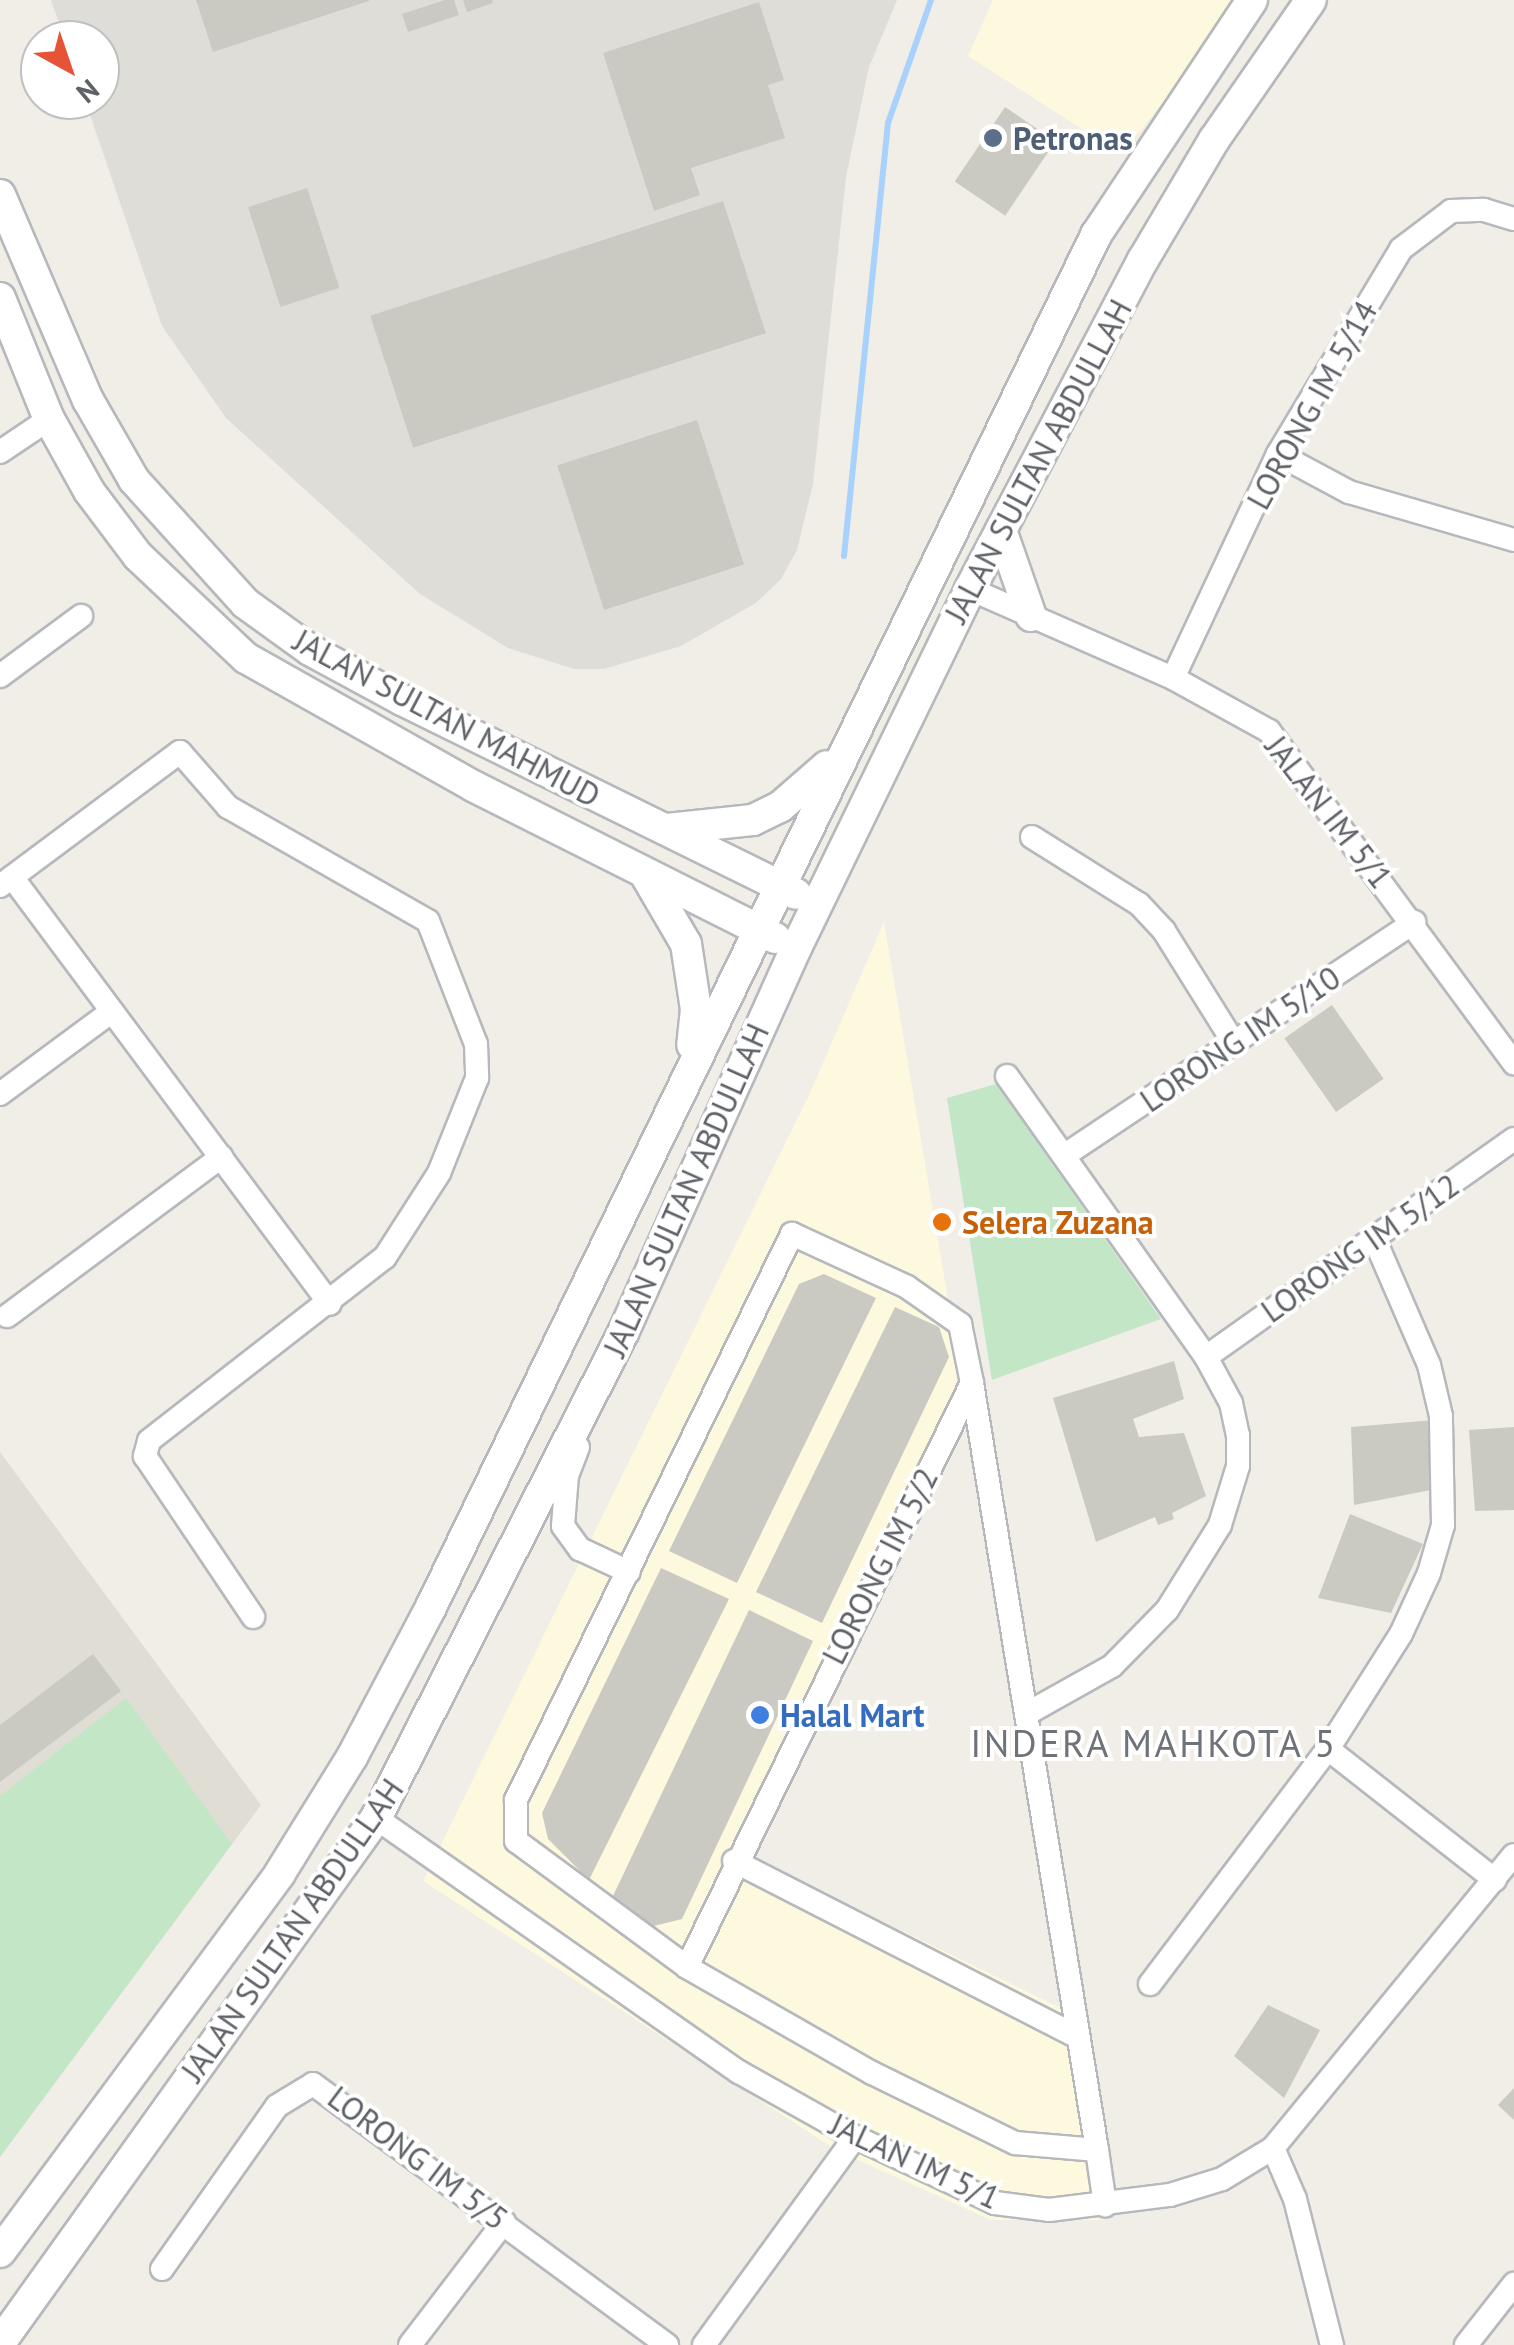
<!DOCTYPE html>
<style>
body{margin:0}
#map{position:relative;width:1514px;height:2345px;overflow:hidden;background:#f0eee6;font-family:"PT Sans",sans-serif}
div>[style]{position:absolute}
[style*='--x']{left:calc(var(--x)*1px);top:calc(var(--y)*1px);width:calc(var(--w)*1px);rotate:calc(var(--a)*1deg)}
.commercial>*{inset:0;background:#fdf9de}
.industrial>*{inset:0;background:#dfddd8}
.education>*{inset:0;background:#e0ded4}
.green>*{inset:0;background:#c3e6c7}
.stream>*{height:6px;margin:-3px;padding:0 3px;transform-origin:3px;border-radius:3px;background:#a9d1fd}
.building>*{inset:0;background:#cbcac2;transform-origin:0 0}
.roads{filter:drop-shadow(2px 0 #b6b8bc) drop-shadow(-2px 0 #b6b8bc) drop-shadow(0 2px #b6b8bc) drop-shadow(0 -2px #b6b8bc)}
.street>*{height:22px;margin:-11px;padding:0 11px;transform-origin:11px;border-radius:11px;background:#fff}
.secondary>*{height:30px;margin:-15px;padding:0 15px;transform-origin:15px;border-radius:15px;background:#fff}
.dots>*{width:28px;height:28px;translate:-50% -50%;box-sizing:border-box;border:5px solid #fff;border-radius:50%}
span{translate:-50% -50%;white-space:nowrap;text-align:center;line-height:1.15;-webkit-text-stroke:8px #fff;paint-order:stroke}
.service-label{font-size:32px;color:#4e5e75;font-weight:700}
.left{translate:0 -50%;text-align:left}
.street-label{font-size:32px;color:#5e6166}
.food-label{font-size:32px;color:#c56008;font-weight:700}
.shop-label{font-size:32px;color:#366cbe;font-weight:700}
.quarter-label{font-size:38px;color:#6f7378;letter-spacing:2.5px}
.north{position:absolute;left:20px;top:20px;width:100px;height:100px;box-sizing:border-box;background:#fff;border:2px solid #bfc0c2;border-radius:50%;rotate:140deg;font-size:28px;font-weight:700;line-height:40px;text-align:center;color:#5e6166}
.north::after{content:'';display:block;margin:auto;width:35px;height:45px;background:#e65336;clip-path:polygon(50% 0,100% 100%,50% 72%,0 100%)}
</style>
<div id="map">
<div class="commercial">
<i style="clip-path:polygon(993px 0,1243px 0,1138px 134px,1085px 131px,968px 56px)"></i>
<i style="clip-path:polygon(884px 922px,968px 1417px,750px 1857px,1069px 2012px,1104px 2220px,991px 2220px,836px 2150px,423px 1881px,810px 1093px)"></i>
</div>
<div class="industrial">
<i style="clip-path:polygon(51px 0,897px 0,869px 67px,846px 177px,813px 484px,797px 550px,781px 579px,756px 603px,681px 646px,604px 669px,574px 669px,508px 648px,420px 594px,226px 418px,162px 326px,85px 100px,100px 100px,100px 40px,65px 40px)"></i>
</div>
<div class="education">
<i style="clip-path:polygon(0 1452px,261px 1805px,0 2157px)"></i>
</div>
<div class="green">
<i style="clip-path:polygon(996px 1084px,1161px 1319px,992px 1380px,947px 1098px)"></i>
<i style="clip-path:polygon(126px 1698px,232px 1844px,0 2157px,0 1796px)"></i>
</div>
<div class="stream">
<i style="--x:844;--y:556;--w:435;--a:-84.2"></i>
<i style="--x:888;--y:123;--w:130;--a:-70.7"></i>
</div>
<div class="building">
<i style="clip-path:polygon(196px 0,369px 0,369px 1px,213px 52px)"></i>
<i style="clip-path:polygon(445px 0,454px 0,459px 15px,408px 32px,402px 14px)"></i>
<i style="clip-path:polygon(463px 0,492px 0,493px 3px,467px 12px)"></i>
<i style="clip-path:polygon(759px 2px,784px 80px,768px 85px,785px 138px,691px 168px,700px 195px,654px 211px,603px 53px)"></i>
<i style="left:1005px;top:107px;width:61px;height:90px;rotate:34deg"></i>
<i style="left:307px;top:188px;width:105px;height:62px;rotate:72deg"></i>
<i style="left:723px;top:201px;width:139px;height:371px;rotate:72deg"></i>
<i style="left:697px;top:420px;width:152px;height:147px;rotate:72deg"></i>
<i style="left:1332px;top:1005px;width:90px;height:58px;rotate:55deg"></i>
<i style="clip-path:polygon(824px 1274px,876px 1298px,737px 1583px,669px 1551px,799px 1284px)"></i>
<i style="clip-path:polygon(895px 1307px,939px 1327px,949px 1357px,822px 1623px,756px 1592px)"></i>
<i style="clip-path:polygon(1174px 1361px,1184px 1399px,1133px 1419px,1139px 1437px,1184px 1433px,1206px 1496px,1172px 1513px,1174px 1519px,1158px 1525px,1155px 1517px,1096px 1542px,1053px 1398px)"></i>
<i style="clip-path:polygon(1434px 1420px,1436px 1489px,1354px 1505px,1351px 1427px)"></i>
<i style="clip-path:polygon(1514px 1427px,1514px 1510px,1475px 1511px,1469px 1430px)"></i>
<i style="clip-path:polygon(1350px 1514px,1423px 1544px,1391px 1613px,1318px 1598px)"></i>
<i style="clip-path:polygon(661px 1568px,729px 1599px,589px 1880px,548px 1839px,542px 1813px)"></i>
<i style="clip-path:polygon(749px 1610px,813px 1641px,682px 1919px,654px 1926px,627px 1917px,612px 1898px)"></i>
<i style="clip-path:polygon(93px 1654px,121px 1691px,0 1782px,0 1725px)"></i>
<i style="clip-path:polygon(1268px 2005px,1320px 2030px,1284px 2098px,1234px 2056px)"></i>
<i style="clip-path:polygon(1514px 2088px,1514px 2120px,1498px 2105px)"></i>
</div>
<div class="roads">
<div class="street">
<i style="--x:0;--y:452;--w:59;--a:-34"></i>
<i style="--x:1278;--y:454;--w:81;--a:28.2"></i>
<i style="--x:1349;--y:492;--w:172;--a:16.2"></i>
<i style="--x:970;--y:589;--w:222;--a:23.7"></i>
<i style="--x:1173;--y:678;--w:110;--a:28.9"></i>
<i style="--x:1269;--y:731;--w:413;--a:53.6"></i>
<i style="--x:0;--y:676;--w:101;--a:-36.5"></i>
<i style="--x:1173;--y:678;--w:247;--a:-64.9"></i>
<i style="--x:1278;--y:454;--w:239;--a:-59"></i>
<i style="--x:1401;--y:249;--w:63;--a:-37.2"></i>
<i style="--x:1451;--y:211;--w:33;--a:-2"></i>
<i style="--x:1484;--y:210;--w:31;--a:17"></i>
<i style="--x:1032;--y:837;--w:126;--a:32.1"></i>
<i style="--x:1139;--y:904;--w:37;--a:47"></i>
<i style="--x:1164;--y:931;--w:132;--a:58"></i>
<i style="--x:12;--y:877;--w:532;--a:53.32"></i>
<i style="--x:0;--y:886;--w:224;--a:-36.7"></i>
<i style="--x:180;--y:752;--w:73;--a:48.9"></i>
<i style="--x:228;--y:807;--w:230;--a:29.7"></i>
<i style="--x:428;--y:921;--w:132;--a:68.7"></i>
<i style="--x:476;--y:1044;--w:34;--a:88"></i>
<i style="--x:477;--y:1078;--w:102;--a:111.8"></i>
<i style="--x:439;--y:1173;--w:100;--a:122.7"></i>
<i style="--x:385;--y:1257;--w:299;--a:142.1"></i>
<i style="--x:149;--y:1441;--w:16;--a:105"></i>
<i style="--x:145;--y:1456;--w:194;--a:56.1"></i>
<i style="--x:1007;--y:1076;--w:344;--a:54.7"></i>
<i style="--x:1206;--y:1357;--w:52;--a:61.5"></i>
<i style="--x:1231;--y:1403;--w:33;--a:78"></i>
<i style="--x:1238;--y:1435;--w:31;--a:90"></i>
<i style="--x:1238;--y:1466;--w:62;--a:107"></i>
<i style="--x:1220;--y:1525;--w:100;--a:121.9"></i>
<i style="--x:1167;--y:1610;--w:78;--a:134.5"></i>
<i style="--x:1112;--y:1666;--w:98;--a:150.8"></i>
<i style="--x:0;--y:1094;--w:139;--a:-36.5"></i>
<i style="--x:1065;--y:1155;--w:420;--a:-33.7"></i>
<i style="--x:7;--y:1316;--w:267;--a:-36.6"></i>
<i style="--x:1206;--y:1357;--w:377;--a:-35.3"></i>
<i style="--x:578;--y:1447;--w:30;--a:111"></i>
<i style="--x:567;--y:1475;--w:51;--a:94.5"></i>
<i style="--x:563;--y:1526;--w:29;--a:54"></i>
<i style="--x:580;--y:1549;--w:54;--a:25.1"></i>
<i style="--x:1328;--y:1749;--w:212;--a:38.1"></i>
<i style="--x:376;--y:1818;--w:443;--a:35"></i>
<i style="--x:739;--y:2072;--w:133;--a:29.3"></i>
<i style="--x:855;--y:2137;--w:155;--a:25.2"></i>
<i style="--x:995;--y:2203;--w:54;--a:7.4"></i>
<i style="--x:1049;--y:2210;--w:122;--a:-7.1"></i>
<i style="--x:1170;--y:2195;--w:54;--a:-17.1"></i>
<i style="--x:1222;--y:2179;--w:60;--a:-31.3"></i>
<i style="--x:1273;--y:2148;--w:379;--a:-50.6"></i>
<i style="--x:734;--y:1861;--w:386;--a:27.1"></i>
<i style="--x:687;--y:1967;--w:650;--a:-63.99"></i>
<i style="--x:1150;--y:1984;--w:295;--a:-52.9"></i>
<i style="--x:1328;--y:1749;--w:136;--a:-57.6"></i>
<i style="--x:1401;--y:1634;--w:67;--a:-65.3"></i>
<i style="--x:1429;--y:1573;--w:50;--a:-73.7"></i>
<i style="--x:1443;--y:1525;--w:109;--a:-91.1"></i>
<i style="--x:1441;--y:1416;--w:52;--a:-103.2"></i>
<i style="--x:1429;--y:1365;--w:138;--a:-113.4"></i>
<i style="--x:1273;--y:2148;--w:56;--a:66.7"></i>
<i style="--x:1295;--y:2199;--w:151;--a:75.8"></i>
<i style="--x:1097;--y:2150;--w:82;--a:-175.1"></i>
<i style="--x:1015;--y:2143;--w:159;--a:-153.9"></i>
<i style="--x:872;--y:2073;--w:213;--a:-150.2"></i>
<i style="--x:687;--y:1967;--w:212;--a:-143.6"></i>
<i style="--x:516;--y:1841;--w:41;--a:-90"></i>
<i style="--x:516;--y:1800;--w:630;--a:-64"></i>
<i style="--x:792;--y:1234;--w:127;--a:24.7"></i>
<i style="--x:907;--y:1287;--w:65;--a:34.9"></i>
<i style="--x:960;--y:1324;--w:60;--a:78.5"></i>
<i style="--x:972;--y:1383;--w:777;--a:80.74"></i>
<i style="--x:1097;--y:2150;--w:56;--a:81.7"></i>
<i style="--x:162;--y:2269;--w:199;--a:-54.8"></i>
<i style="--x:277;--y:2106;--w:42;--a:-31.4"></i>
<i style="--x:313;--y:2084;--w:440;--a:36.4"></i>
<i style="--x:410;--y:2345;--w:155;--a:-52.6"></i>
<i style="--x:704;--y:2345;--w:257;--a:-54"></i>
<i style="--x:1466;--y:2345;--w:78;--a:-51.8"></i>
</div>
<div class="secondary">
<i style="--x:0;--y:195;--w:223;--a:66.8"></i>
<i style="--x:88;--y:400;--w:92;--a:60.1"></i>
<i style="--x:134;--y:480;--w:166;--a:47.9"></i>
<i style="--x:245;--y:603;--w:80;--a:35.9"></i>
<i style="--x:310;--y:650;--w:105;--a:28.5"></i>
<i style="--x:402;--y:700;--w:439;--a:26.2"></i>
<i style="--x:0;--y:298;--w:131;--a:68"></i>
<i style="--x:49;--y:419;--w:82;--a:60.9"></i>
<i style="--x:89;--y:491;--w:81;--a:53"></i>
<i style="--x:138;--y:556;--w:149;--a:43.4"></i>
<i style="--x:246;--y:658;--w:261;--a:29.4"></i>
<i style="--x:473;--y:786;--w:338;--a:26.7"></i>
<i style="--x:1001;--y:530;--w:91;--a:70.8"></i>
<i style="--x:667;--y:829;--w:86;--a:-6"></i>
<i style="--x:753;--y:820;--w:30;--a:-26"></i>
<i style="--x:780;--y:807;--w:62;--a:-41.1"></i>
<i style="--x:645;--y:874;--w:81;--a:59.6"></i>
<i style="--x:686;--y:944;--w:66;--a:81.3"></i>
<i style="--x:696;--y:1009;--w:36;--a:96"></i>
<i style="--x:0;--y:2252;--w:471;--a:-53.5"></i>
<i style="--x:280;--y:1873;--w:137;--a:-58.2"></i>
<i style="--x:352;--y:1757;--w:170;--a:-62.2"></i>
<i style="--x:431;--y:1607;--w:1525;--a:-64.14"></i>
<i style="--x:1096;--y:235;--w:282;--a:-56.4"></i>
<i style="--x:0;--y:2343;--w:646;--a:-54.39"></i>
<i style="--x:376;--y:1818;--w:544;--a:-63.01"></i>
<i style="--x:623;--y:1333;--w:422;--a:-65.8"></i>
<i style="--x:796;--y:948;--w:399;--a:-64.1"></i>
<i style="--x:970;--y:589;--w:372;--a:-62.3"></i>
<i style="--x:1143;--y:260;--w:139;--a:-59.4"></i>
<i style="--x:1214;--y:140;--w:170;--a:-55.3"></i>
</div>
</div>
<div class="dots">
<i style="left:993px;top:138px;background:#5c6f8a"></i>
<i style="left:942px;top:1222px;background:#e8710a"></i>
<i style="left:760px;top:1715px;background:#3f7fe0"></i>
</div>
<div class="service-label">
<span class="left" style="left:1013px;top:138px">Petronas</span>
</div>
<div class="street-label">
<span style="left:1312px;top:405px;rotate:-61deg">LORONG IM 5/14</span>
<span style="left:1038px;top:461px;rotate:-62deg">JALAN SULTAN ABDULLAH</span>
<span style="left:447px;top:718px;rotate:28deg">JALAN SULTAN MAHMUD</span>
<span style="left:1329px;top:812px;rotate:52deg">JALAN IM 5/1</span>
<span style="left:1240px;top:1039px;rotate:-34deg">LORONG IM 5/10</span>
<span style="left:686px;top:1190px;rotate:-66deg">JALAN SULTAN ABDULLAH</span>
<span style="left:1360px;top:1248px;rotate:-35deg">LORONG IM 5/12</span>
<span style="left:880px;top:1566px;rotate:-63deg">LORONG IM 5/2</span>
<span style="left:292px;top:1930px;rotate:-55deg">JALAN SULTAN ABDULLAH</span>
<span style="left:418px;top:2158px;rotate:37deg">LORONG IM 5/5</span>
<span style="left:915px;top:2161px;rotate:25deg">JALAN IM 5/1</span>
</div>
<div class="food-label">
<span class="left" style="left:962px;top:1222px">Selera Zuzana</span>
</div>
<div class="shop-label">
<span class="left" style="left:780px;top:1715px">Halal Mart</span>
</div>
<div class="quarter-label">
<span style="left:1154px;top:1743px">INDERA MAHKOTA 5</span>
</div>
<div class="north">N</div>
</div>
